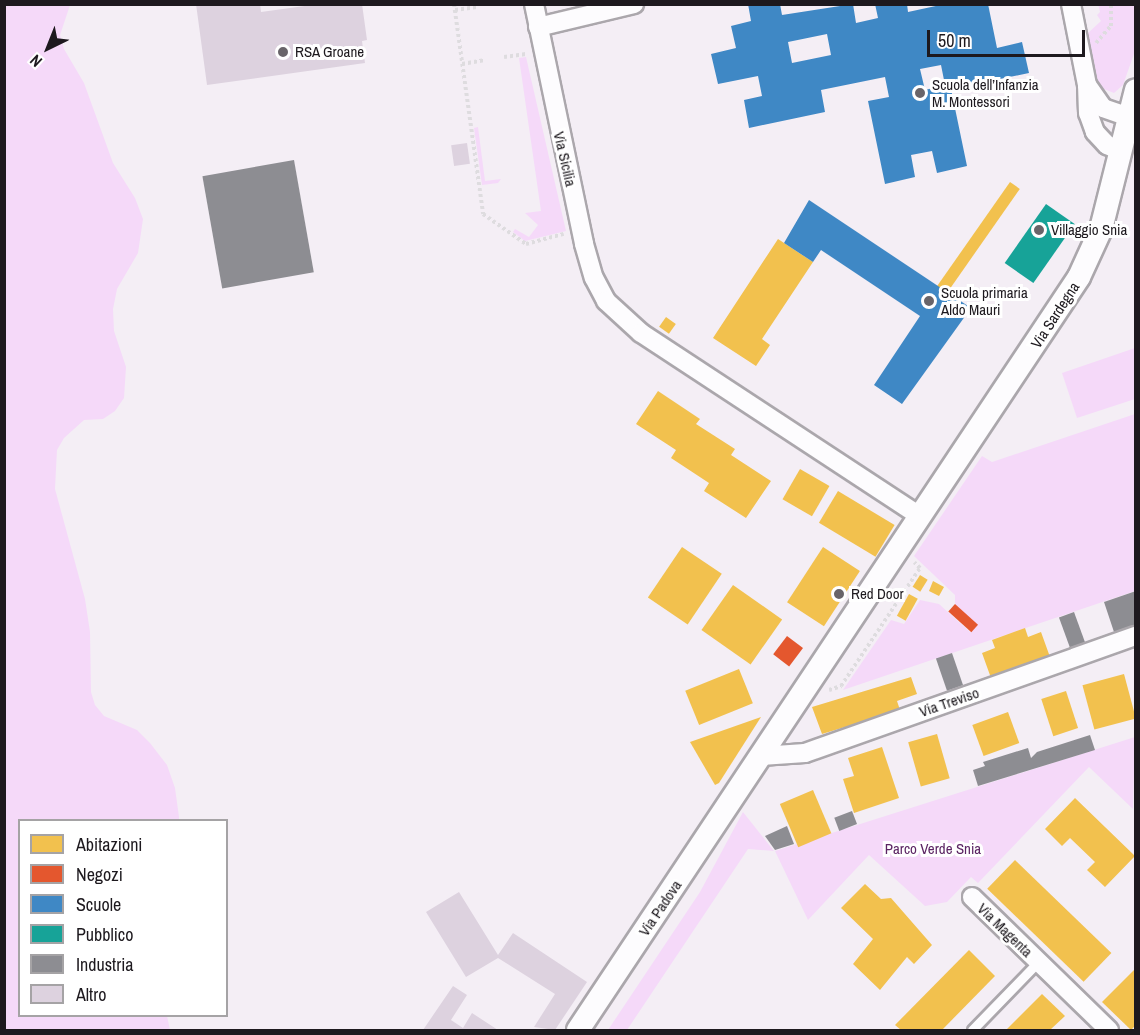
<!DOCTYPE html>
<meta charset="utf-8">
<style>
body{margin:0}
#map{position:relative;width:1140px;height:1035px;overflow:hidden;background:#f4eef5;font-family:"Archivo Narrow",sans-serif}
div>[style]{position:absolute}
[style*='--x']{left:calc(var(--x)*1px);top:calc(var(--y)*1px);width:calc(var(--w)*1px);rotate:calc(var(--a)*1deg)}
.green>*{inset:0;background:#f5d9f9}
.homes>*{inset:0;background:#f2c14e;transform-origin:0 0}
.shops>*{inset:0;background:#e4572e;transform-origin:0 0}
.schools>*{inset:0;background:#3f88c5}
.public>*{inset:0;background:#17a398;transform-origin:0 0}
.industry>*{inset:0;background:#8d8d92;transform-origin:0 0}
.building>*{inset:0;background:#ddd2df;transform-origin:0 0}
.path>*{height:4px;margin-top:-2px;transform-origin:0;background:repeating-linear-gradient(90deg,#dedcdf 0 3px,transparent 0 6px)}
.roads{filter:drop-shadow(2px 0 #aba7ac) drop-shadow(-2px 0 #aba7ac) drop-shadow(0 2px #aba7ac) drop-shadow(0 -2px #aba7ac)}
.service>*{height:9px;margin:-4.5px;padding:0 4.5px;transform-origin:4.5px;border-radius:4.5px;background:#fdfcfe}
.minor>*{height:18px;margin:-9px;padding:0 9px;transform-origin:9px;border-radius:9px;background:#fdfcfe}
.tertiary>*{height:22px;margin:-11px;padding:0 11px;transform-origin:11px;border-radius:11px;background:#fdfcfe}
.dots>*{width:16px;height:16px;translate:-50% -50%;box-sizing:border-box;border:3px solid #fff;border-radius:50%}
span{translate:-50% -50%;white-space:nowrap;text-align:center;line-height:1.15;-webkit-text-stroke:6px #fff;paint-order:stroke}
.poi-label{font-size:15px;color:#1d191e}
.left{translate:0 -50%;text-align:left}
.street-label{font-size:15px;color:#1d191e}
.park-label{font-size:15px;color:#5b2463}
.frame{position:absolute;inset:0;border:6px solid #1d191e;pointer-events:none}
.legend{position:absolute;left:18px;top:819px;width:210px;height:198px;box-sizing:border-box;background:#fff;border:2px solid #a5a3a5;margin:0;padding:8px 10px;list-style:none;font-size:18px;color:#1d191e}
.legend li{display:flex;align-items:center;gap:12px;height:30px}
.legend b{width:30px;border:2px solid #a5a3a5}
.north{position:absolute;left:18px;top:18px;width:60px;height:60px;-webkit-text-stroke:4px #fff;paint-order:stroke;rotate:223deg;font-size:16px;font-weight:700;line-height:24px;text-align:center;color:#1d191e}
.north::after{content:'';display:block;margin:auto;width:21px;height:27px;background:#1d191e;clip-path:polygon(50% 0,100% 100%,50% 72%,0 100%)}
.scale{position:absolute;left:927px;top:30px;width:158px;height:27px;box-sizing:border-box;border:3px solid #1d191e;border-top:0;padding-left:8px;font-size:18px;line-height:21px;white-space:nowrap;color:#1d191e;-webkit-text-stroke:4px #fff;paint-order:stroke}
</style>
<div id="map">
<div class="green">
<i style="clip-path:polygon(5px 4px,70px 5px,60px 35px,64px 49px,84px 83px,113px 163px,135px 198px,143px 219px,138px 253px,117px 289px,113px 309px,114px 331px,126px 367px,124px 398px,115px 411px,103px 419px,84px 420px,64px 438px,57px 450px,55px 489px,85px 599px,90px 632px,91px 692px,95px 705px,104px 716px,137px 730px,150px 743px,167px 765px,175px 788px,179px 817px,179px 820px,20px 820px,20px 1016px,167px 1016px,170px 1030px,5px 1030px)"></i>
<i style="clip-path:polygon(1098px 4px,1135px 5px,1135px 51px,1123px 85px,1114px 93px,1099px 87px,1088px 33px,1101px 21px,1097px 15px,1100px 12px)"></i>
<i style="clip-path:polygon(526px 57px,566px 231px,525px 241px,513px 232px,515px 229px,529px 237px,538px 225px,525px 213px,541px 211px,519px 58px)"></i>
<i style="clip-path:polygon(478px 127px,485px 181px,501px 179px,498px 183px,482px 185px,474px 128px)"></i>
<i style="clip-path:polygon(1135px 348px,1135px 399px,1077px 418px,1062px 373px)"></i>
<i style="clip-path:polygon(1135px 414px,1135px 591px,843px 690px,891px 620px,904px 624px,920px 600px,939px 604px,970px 632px,977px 625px,955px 604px,955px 595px,914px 556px,982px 456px,992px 462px)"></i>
<i style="clip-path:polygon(1135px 737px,1133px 809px,1089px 767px,978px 883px,971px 877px,947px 902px,925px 906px,869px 855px,808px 920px,775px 851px)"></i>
<i style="clip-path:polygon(743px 812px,774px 851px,748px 849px,627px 1030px,608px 1030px,700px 892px)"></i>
</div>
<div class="homes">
<i style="left:1010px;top:182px;width:12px;height:127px;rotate:35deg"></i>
<i style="clip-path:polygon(778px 239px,813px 262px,762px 339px,770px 345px,756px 366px,713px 338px)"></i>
<i style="left:666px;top:317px;width:12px;height:12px;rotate:35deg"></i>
<i style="clip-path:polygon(658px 391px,700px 419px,696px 424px,735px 449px,731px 455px,771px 481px,746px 518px,704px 491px,709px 483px,671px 458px,676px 450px,636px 424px)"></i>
<i style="left:800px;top:469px;width:34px;height:35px;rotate:30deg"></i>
<i style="left:838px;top:491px;width:66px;height:37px;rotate:31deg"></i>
<i style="left:682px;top:547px;width:48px;height:61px;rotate:34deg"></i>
<i style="left:823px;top:547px;width:44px;height:66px;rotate:33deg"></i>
<i style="left:920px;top:575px;width:9px;height:14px;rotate:32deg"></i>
<i style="clip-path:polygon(933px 581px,944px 587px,939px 596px,929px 591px)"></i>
<i style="left:733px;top:585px;width:60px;height:55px;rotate:35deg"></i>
<i style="left:909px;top:594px;width:10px;height:25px;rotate:29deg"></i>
<i style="clip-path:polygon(1025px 628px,1028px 637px,1041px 632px,1050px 657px,991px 678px,982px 653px,995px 648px,992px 640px)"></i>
<i style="left:739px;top:669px;width:37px;height:58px;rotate:68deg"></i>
<i style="left:1124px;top:674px;width:46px;height:43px;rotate:75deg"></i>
<i style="clip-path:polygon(911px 677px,917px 694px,897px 701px,900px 710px,846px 731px,845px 727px,822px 734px,812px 707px)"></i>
<i style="left:1066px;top:691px;width:39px;height:26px;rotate:72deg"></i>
<i style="left:1008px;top:712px;width:33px;height:38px;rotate:70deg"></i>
<i style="clip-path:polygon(761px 717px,719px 783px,715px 785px,690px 742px)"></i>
<i style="left:937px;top:734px;width:46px;height:30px;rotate:74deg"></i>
<i style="clip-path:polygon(882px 747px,899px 798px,854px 813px,843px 779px,854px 776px,848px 758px)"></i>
<i style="left:813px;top:790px;width:47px;height:36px;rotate:67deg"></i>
<i style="clip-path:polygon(1075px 798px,1135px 856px,1105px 887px,1087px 870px,1095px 862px,1070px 838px,1062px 846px,1045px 829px)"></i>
<i style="left:1015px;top:860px;width:134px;height:40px;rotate:44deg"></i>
<i style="clip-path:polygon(865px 884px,881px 899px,891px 898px,932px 945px,914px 964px,907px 957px,880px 990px,853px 964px,873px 939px,841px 908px)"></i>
<i style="clip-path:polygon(969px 950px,995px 976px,942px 1030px,901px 1030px,895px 1025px)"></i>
<i style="clip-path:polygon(1136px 968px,1136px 1025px,1131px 1030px,1102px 1002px)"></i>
<i style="clip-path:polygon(1042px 994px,1065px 1016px,1050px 1030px,1006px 1030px)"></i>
</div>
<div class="shops">
<i style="left:955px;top:604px;width:31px;height:10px;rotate:42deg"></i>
<i style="left:787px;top:636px;width:20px;height:23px;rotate:37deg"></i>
</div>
<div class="schools">
<i style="clip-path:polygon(evenodd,748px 4px,780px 4px,782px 15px,853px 4px,856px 23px,878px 18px,875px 4px,907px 4px,908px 12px,945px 4px,988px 4px,997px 48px,1022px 42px,1029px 73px,951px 89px,967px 166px,937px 173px,932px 151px,911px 155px,915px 177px,885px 184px,868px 101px,889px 97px,885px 77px,821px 90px,825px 112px,749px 128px,744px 100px,762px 96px,758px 76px,718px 84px,711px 54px,736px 48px,731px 26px,751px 21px,748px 4px,827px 34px,831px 55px,792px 63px,788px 42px,827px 34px,748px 4px,941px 65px,945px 85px,925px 90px,920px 69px,941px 65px)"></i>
<i style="clip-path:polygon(809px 200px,971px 308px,902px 404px,874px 385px,920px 316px,821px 250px,813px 262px,784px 243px)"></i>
</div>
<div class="public">
<i style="left:1046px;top:204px;width:35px;height:72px;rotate:35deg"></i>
</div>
<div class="industry">
<i style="left:294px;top:160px;width:114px;height:93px;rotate:80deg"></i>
<i style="clip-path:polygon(1136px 591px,1136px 625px,1114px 632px,1104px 602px)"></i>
<i style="left:1074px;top:612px;width:33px;height:16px;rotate:70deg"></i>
<i style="left:952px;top:653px;width:34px;height:17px;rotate:71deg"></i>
<i style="clip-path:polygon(1090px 735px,1095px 750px,978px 786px,973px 770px,985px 766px,983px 762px,1028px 748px,1031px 758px,1037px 752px)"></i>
<i style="left:852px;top:811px;width:14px;height:19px;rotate:69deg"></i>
<i style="clip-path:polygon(787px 826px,794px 844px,775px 850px,765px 836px)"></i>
</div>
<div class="building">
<i style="clip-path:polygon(196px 4px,260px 4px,261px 12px,319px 4px,362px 4px,367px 40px,362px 41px,365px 63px,207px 85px)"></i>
<i style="left:467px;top:143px;width:21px;height:16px;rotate:82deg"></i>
<i style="clip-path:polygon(459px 892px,498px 955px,513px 933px,587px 982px,555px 1030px,534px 1027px,555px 994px,498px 958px,466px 977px,426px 912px)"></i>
<i style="clip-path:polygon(453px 986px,467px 995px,451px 1020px,463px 1028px,472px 1013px,498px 1030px,423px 1030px)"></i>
</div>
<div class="path">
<i style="--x:454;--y:4;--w:212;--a:82.1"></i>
<i style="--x:483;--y:214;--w:52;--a:34.9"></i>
<i style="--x:526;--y:244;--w:39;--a:-15"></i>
<i style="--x:455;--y:10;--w:22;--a:-8"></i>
<i style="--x:1096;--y:43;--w:23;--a:-49"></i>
<i style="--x:1111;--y:26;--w:22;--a:-90"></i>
<i style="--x:504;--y:57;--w:22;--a:-8"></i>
<i style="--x:462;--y:64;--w:22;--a:-10"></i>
<i style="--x:829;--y:690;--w:13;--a:-18"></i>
<i style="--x:841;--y:686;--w:142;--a:-56.2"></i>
<i style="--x:920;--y:568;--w:8;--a:-135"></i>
</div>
<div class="roads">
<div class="service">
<i style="--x:972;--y:1030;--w:95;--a:-45.9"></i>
</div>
<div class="minor">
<i style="--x:534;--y:4;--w:245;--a:78.2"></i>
<i style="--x:584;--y:244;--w:35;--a:74"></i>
<i style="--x:594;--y:278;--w:26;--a:62"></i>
<i style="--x:606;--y:301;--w:47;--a:42.4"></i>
<i style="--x:641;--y:333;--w:334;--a:33.3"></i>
<i style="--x:1071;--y:4;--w:83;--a:78.8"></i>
<i style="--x:538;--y:27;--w:99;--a:-13.5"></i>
<i style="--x:1121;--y:151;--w:15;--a:-157"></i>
<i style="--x:1107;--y:145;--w:18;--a:-133"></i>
<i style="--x:1095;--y:132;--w:20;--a:-110"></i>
<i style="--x:1088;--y:113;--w:28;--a:-92"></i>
<i style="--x:1087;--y:85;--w:28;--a:55"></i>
<i style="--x:1103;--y:108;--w:28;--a:19"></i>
<i style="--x:761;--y:756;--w:44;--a:-3.9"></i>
<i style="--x:805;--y:753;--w:351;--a:-19.5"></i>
<i style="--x:972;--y:897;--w:191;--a:44.2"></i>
</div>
<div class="tertiary">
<i style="--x:578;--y:1030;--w:904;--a:-56.36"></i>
<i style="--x:1079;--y:277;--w:53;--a:-65.4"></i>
<i style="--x:1101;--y:229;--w:143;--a:-75.9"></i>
</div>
</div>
<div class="dots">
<i style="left:283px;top:52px;background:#686469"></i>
<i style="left:920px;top:93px;background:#686469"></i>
<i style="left:1039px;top:230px;background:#686469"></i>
<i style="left:929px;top:301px;background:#686469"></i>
<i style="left:839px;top:594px;background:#686469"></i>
</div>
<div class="poi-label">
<span class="left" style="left:295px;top:52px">RSA Groane</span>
<span class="left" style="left:932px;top:93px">Scuola dell’Infanzia<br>M. Montessori</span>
<span class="left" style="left:1051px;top:230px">Villaggio Snia</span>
<span class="left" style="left:941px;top:301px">Scuola primaria<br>Aldo Mauri</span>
<span class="left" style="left:851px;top:594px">Red Door</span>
</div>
<div class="street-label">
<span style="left:565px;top:159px;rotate:77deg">Via Sicilia</span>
<span style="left:1055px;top:315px;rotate:-57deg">Via Sardegna</span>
<span style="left:949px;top:702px;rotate:-19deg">Via Treviso</span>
<span style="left:660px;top:908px;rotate:-56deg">Via Padova</span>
<span style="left:1005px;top:930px;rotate:44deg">Via Magenta</span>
</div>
<div class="park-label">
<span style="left:933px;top:849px">Parco Verde Snia</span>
</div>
<div class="frame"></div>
<ul class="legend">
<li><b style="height:16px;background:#f2c14e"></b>Abitazioni</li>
<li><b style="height:16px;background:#e4572e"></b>Negozi</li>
<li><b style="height:16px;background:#3f88c5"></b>Scuole</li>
<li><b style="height:16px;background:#17a398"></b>Pubblico</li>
<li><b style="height:16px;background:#8d8d92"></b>Industria</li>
<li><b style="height:16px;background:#ddd2df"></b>Altro</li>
</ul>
<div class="north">N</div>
<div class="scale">50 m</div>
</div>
